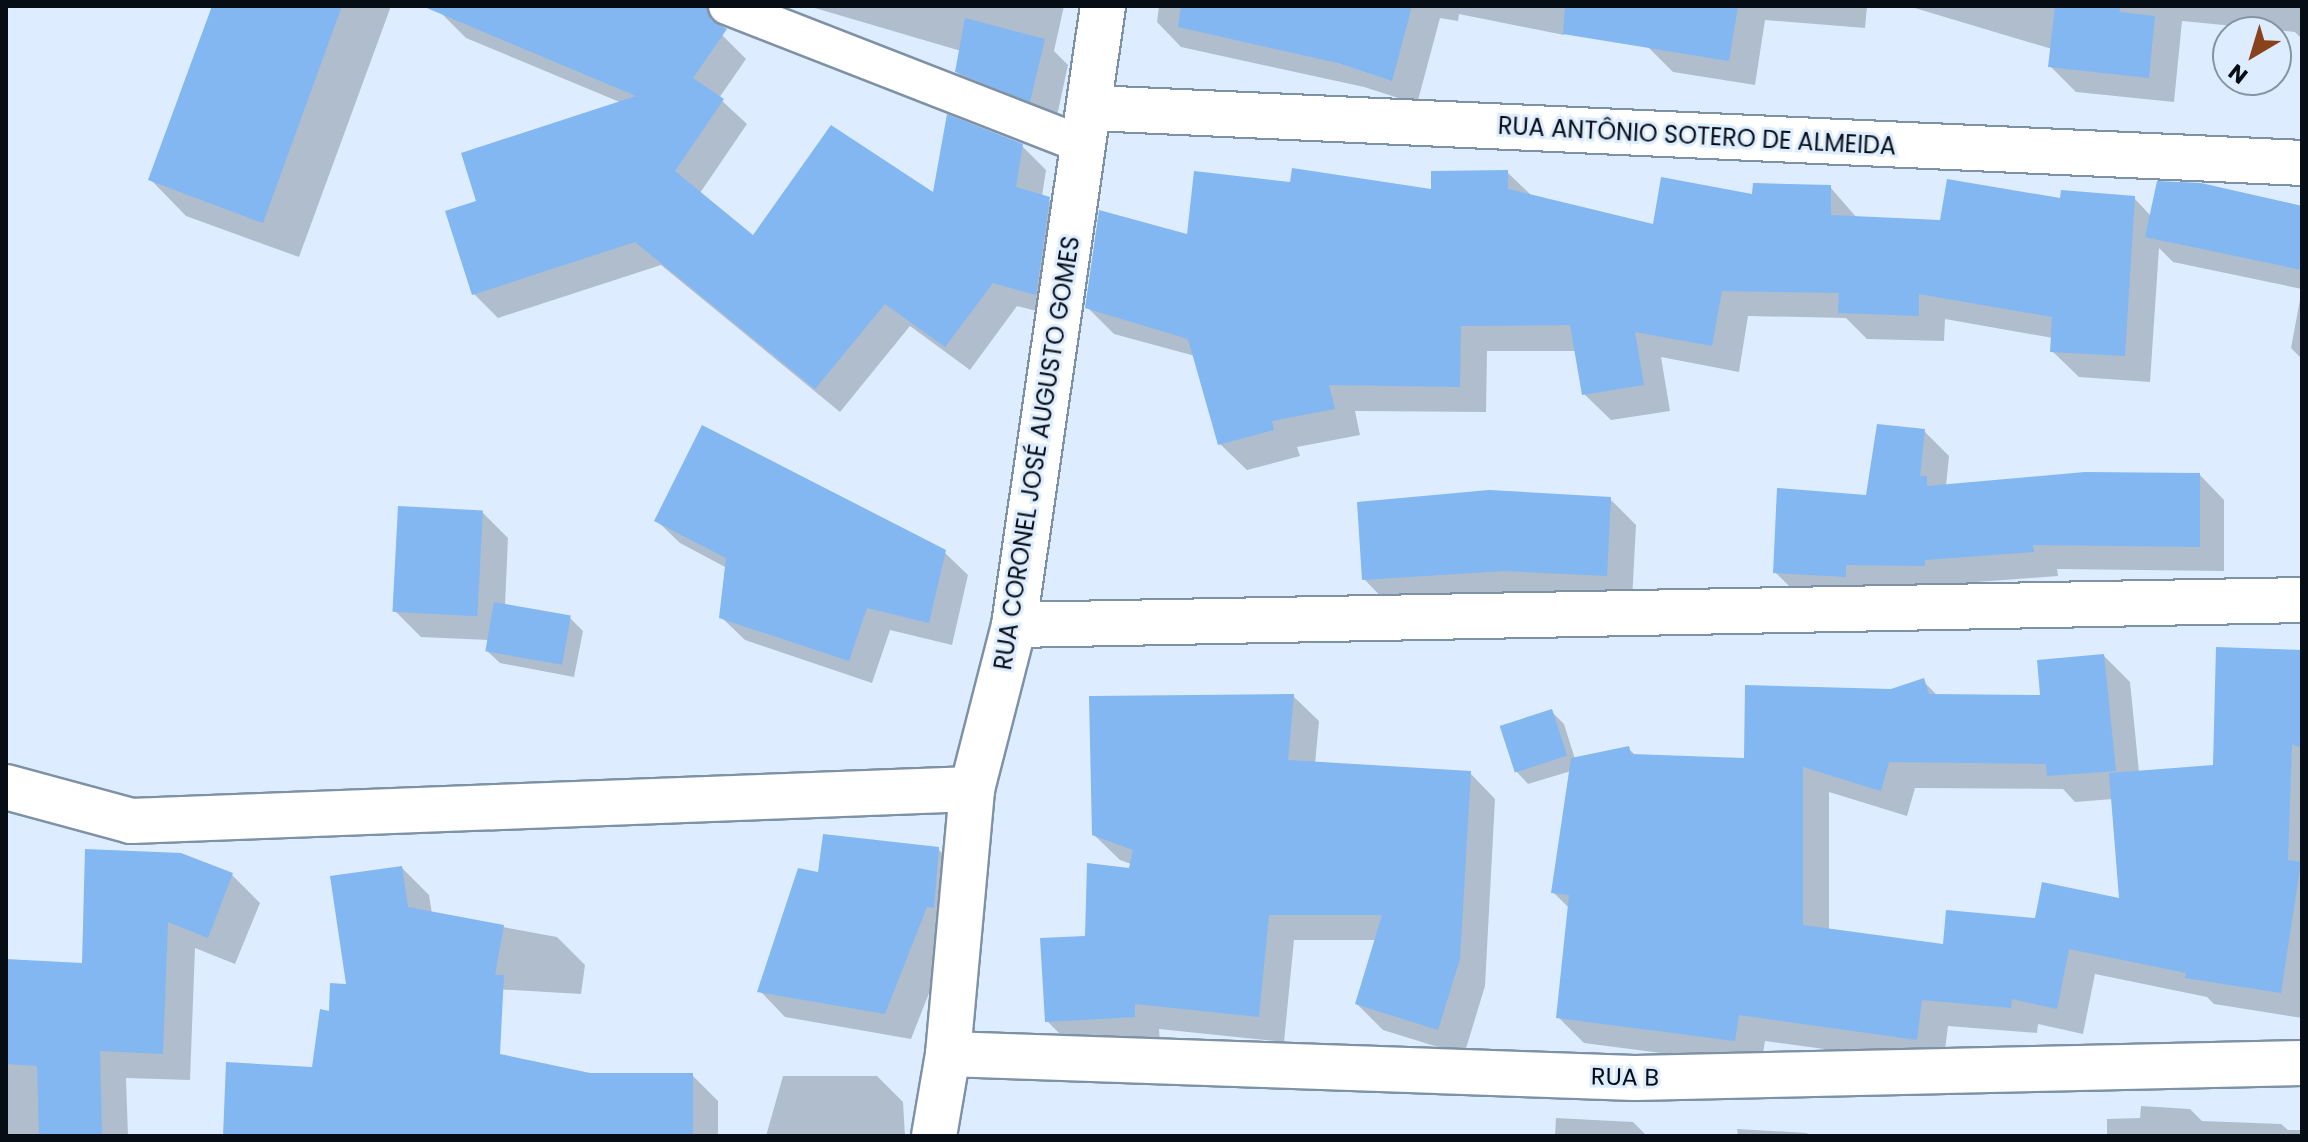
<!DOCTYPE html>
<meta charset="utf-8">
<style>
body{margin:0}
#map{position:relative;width:2308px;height:1142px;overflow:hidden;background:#ddedff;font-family:Poppins,sans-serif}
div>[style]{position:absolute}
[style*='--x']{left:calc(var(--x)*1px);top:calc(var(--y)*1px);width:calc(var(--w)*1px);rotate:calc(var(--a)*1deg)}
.shadow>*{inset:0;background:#0003}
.building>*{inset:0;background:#82b7f1;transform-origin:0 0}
.roads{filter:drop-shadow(2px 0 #7f91a5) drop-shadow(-2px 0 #7f91a5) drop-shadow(0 2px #7f91a5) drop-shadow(0 -2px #7f91a5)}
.lane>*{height:36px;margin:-18px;padding:0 18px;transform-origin:18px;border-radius:18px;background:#fff}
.street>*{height:44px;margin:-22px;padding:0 22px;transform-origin:22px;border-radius:22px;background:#fff}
span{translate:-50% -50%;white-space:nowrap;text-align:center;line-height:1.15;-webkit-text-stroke:6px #ddedff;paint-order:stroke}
.street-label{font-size:24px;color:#070d14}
.frame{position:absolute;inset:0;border:8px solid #070d14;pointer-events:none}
.north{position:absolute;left:2212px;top:16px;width:80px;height:80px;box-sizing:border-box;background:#ddedff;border:2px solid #8793a1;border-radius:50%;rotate:218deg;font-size:22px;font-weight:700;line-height:32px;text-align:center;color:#070d14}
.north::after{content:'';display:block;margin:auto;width:28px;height:36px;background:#88421c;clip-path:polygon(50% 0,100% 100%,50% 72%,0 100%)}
</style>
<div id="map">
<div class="shadow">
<i style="clip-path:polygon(214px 6px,391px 6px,299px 257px,186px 216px,151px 180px)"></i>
<i style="clip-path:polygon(446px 6px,680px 6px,722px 35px,746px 59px,719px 98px,747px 124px,700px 193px,753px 238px,934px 196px,1022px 146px,1046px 170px,1042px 196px,1073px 222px,1060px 317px,1017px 306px,970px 370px,910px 326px,840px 412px,661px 265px,498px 318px,474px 294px,478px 203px,622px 103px,466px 38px,442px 14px)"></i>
<i style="clip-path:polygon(808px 6px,1064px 6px,1054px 51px,1068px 65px,1055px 125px,982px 97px,957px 72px,961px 51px)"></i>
<i style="clip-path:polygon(1159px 6px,1570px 6px,1564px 35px,1459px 14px,1458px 21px,1440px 18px,1417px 104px,1364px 87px,1181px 47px,1157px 22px)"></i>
<i style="clip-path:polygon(1654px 6px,1867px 6px,1865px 28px,1765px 20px,1755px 85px,1673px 72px,1647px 46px)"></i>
<i style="clip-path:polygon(1908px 6px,2302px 6px,2302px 39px,2295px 32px,2182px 21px,2174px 102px,2076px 92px,2050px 66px,2052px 49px)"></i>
<i style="clip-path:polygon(1507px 172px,1532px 196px,1654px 226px,1754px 196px,1830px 187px,1857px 218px,1942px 222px,2062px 201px,2134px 198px,2151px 216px,2200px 185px,2302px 206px,2302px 359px,2291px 348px,2302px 289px,2173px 262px,2159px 248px,2150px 382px,2079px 377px,2052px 351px,2053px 338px,1945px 319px,1944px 341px,1867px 339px,1846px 318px,1748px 316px,1739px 372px,1661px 357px,1670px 411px,1611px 420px,1584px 394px,1577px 351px,1487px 351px,1486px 412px,1355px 411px,1360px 435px,1297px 447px,1300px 456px,1247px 470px,1220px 444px,1195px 356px,1114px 334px,1087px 307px,1189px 236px,1292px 185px,1433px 191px)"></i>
<i style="clip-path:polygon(1924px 431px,1949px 456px,1946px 486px,2200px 475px,2224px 500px,2224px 571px,2057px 569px,2058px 576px,1949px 584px,1949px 590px,1800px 597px,1775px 572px,1868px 497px)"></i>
<i style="clip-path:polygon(1610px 499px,1636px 525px,1632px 601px,1389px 605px,1364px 579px)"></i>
<i style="clip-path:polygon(482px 512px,508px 538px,505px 606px,570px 618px,583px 631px,574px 677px,500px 663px,486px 650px,488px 640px,421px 637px,395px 611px)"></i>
<i style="clip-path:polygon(656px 520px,944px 552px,968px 575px,952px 645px,890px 630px,872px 683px,745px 640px,721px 617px,727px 568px,680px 543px)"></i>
<i style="clip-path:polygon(evenodd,2104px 656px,2130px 682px,2139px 772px,2215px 767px,2302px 660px,2302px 1018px,2214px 1004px,2207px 997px,2095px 974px,2083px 1034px,2038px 1024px,2037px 1033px,1948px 1026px,1943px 1065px,1765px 1041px,1761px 1066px,1584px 1043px,1558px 1017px,1570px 909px,1553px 892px,1571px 771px,1528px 784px,1515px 770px,1551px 711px,1564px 724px,1575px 759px,1628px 748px,1636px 756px,1746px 761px,1923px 681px,1938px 696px,2042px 697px,2104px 656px,1915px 788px,2063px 789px,2075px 802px,2113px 799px,2122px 901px,1945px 946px,1829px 930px,1829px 792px,1907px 816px,1915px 788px)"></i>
<i style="clip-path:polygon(1293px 696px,1319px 721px,1315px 764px,1470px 773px,1495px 799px,1485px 986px,1464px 1055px,1383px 1030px,1357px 1004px,1377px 940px,1294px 940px,1284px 1042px,1159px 1029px,1160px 1042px,1073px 1047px,1047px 1021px,1086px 938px,1131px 864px,1120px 860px,1093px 834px)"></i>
<i style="clip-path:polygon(938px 849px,964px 874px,953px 932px,911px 1039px,785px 1017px,760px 991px,820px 874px)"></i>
<i style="clip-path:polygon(402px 868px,429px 895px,432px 914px,557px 937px,585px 965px,581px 994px,459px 987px,444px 1136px,225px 1136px,313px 1069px,330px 1013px,348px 986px)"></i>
<i style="clip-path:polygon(232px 875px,260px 903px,235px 964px,195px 948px,190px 1080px,126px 1078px,128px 1136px,6px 1136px,6px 961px,84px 965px)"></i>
<i style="clip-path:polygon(590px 1075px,692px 1075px,718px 1101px,718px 1136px,498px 1136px)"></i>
<i style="clip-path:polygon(783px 1076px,877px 1076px,903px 1102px,905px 1136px,766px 1136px)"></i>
<i style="clip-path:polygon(2141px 1106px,2190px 1109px,2202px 1121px,2281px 1124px,2288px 1130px,2302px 1130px,2302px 1136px,2107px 1136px,2107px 1119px,2140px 1118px)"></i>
<i style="clip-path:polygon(1556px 1118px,1633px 1122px,1647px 1136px,1555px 1136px)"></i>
<i style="clip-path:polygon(1737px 1129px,1807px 1133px,1810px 1136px,1738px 1136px)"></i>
</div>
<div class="building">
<i style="clip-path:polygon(212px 6px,342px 6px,263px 223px,148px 180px)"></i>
<i style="clip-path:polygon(422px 6px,706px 6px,711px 20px,727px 29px,693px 78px,724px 99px,675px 171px,753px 235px,831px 125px,933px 192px,947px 114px,1023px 144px,1016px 187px,1050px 197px,1036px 295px,993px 283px,945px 347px,885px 304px,815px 389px,635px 242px,472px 295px,445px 211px,476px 201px,461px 153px,636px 96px)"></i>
<i style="clip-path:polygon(1181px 6px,1412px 6px,1392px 81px,1338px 63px,1178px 27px)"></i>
<i style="clip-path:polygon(1565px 6px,1738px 6px,1729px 61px,1563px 34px)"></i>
<i style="clip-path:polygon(2055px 6px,2121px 6px,2119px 12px,2155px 16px,2149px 78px,2048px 67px)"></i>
<i style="clip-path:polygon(965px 18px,1045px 39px,1030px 102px,955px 72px)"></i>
<i style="clip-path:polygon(1292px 168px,1431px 189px,1431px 171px,1508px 170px,1508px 189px,1653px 224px,1661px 177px,1752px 194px,1753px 183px,1831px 185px,1831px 215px,1940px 220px,1947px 179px,2060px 198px,2061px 190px,2135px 196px,2125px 356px,2050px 352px,2052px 317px,1919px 294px,1919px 316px,1838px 313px,1839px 293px,1722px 291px,1712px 346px,1635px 332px,1644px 385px,1582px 395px,1570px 325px,1461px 326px,1460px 387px,1329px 385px,1335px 409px,1272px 421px,1274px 430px,1218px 445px,1188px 339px,1085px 308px,1099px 210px,1187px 234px,1194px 171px,1290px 182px)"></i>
<i style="clip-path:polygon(2157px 181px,2201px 183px,2302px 206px,2302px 270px,2145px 237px)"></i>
<i style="clip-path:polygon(1877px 424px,1925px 429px,1920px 476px,1927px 476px,1927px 486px,2085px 472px,2200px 473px,2200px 547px,2033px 545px,2034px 552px,1925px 560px,1925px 566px,1846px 565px,1846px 577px,1773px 573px,1777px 488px,1866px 495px)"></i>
<i style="clip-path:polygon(702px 425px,946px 550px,929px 623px,867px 608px,849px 661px,719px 618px,726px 558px,654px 521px)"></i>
<i style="clip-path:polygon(1489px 490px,1611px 497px,1607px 576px,1504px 571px,1362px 580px,1357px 502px)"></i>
<i style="left:398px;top:506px;width:85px;height:106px;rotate:3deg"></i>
<i style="left:494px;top:602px;width:78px;height:50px;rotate:10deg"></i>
<i style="clip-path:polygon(2216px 647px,2302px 650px,2302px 748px,2292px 744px,2288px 860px,2301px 862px,2281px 993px,2185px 978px,2186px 973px,2069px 949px,2057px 1009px,2012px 999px,2011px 1008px,1922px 1000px,1917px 1040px,1739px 1015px,1735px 1041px,1556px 1018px,1569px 895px,1551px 893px,1571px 758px,1629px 746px,1631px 754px,1744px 758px,1745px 685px,1891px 689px,1924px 678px,1929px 694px,2040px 695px,2037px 660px,2104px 654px,2116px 771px,2047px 776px,2046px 764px,1889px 762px,1881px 791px,1803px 767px,1803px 925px,1943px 944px,1946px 910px,2035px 918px,2042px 882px,2119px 898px,2109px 773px,2213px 765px)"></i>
<i style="clip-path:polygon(1294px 694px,1288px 760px,1471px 771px,1460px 959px,1438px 1030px,1355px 1004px,1382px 915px,1269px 915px,1259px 1017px,1135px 1004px,1135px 1017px,1045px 1022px,1040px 938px,1085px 936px,1087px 863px,1129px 868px,1133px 850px,1092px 835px,1089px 696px)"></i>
<i style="left:1552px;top:709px;width:49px;height:55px;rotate:72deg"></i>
<i style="clip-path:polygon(823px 834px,939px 847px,934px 908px,927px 907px,885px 1014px,757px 992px,798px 868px,818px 872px)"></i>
<i style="clip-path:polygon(85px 849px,181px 853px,233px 873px,208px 938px,168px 922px,163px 1054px,100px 1051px,102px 1136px,39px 1136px,37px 1066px,6px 1064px,6px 959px,82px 963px)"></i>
<i style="clip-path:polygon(402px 866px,408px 907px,504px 925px,495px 975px,504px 975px,500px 1054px,590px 1073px,693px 1073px,693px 1136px,223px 1136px,226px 1062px,312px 1067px,320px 1009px,329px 1011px,330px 983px,346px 984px,330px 876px)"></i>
</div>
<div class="roads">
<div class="lane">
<i style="--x:727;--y:6;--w:385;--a:21.3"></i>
</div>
<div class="street">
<i style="--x:1092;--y:108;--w:1211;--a:2.6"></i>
<i style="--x:1014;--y:625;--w:1288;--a:-1.11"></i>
<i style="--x:6;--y:787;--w:130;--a:15.2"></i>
<i style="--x:131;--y:821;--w:842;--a:-2.18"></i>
<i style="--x:948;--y:1054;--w:687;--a:2"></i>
<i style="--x:1635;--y:1078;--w:667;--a:-1.29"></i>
<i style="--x:934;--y:1136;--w:83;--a:-80.3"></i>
<i style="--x:948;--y:1054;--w:266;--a:-84.8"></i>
<i style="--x:972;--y:789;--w:169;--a:-75.6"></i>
<i style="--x:1014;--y:625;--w:625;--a:-81.82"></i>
</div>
</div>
<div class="street-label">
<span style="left:1697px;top:136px;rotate:3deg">RUA ANTÔNIO SOTERO DE ALMEIDA</span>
<span style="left:1037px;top:453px;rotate:-81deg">RUA CORONEL JOSÉ AUGUSTO GOMES</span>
<span style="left:1625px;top:1077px;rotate:1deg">RUA B</span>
</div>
<div class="frame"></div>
<div class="north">N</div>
</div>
